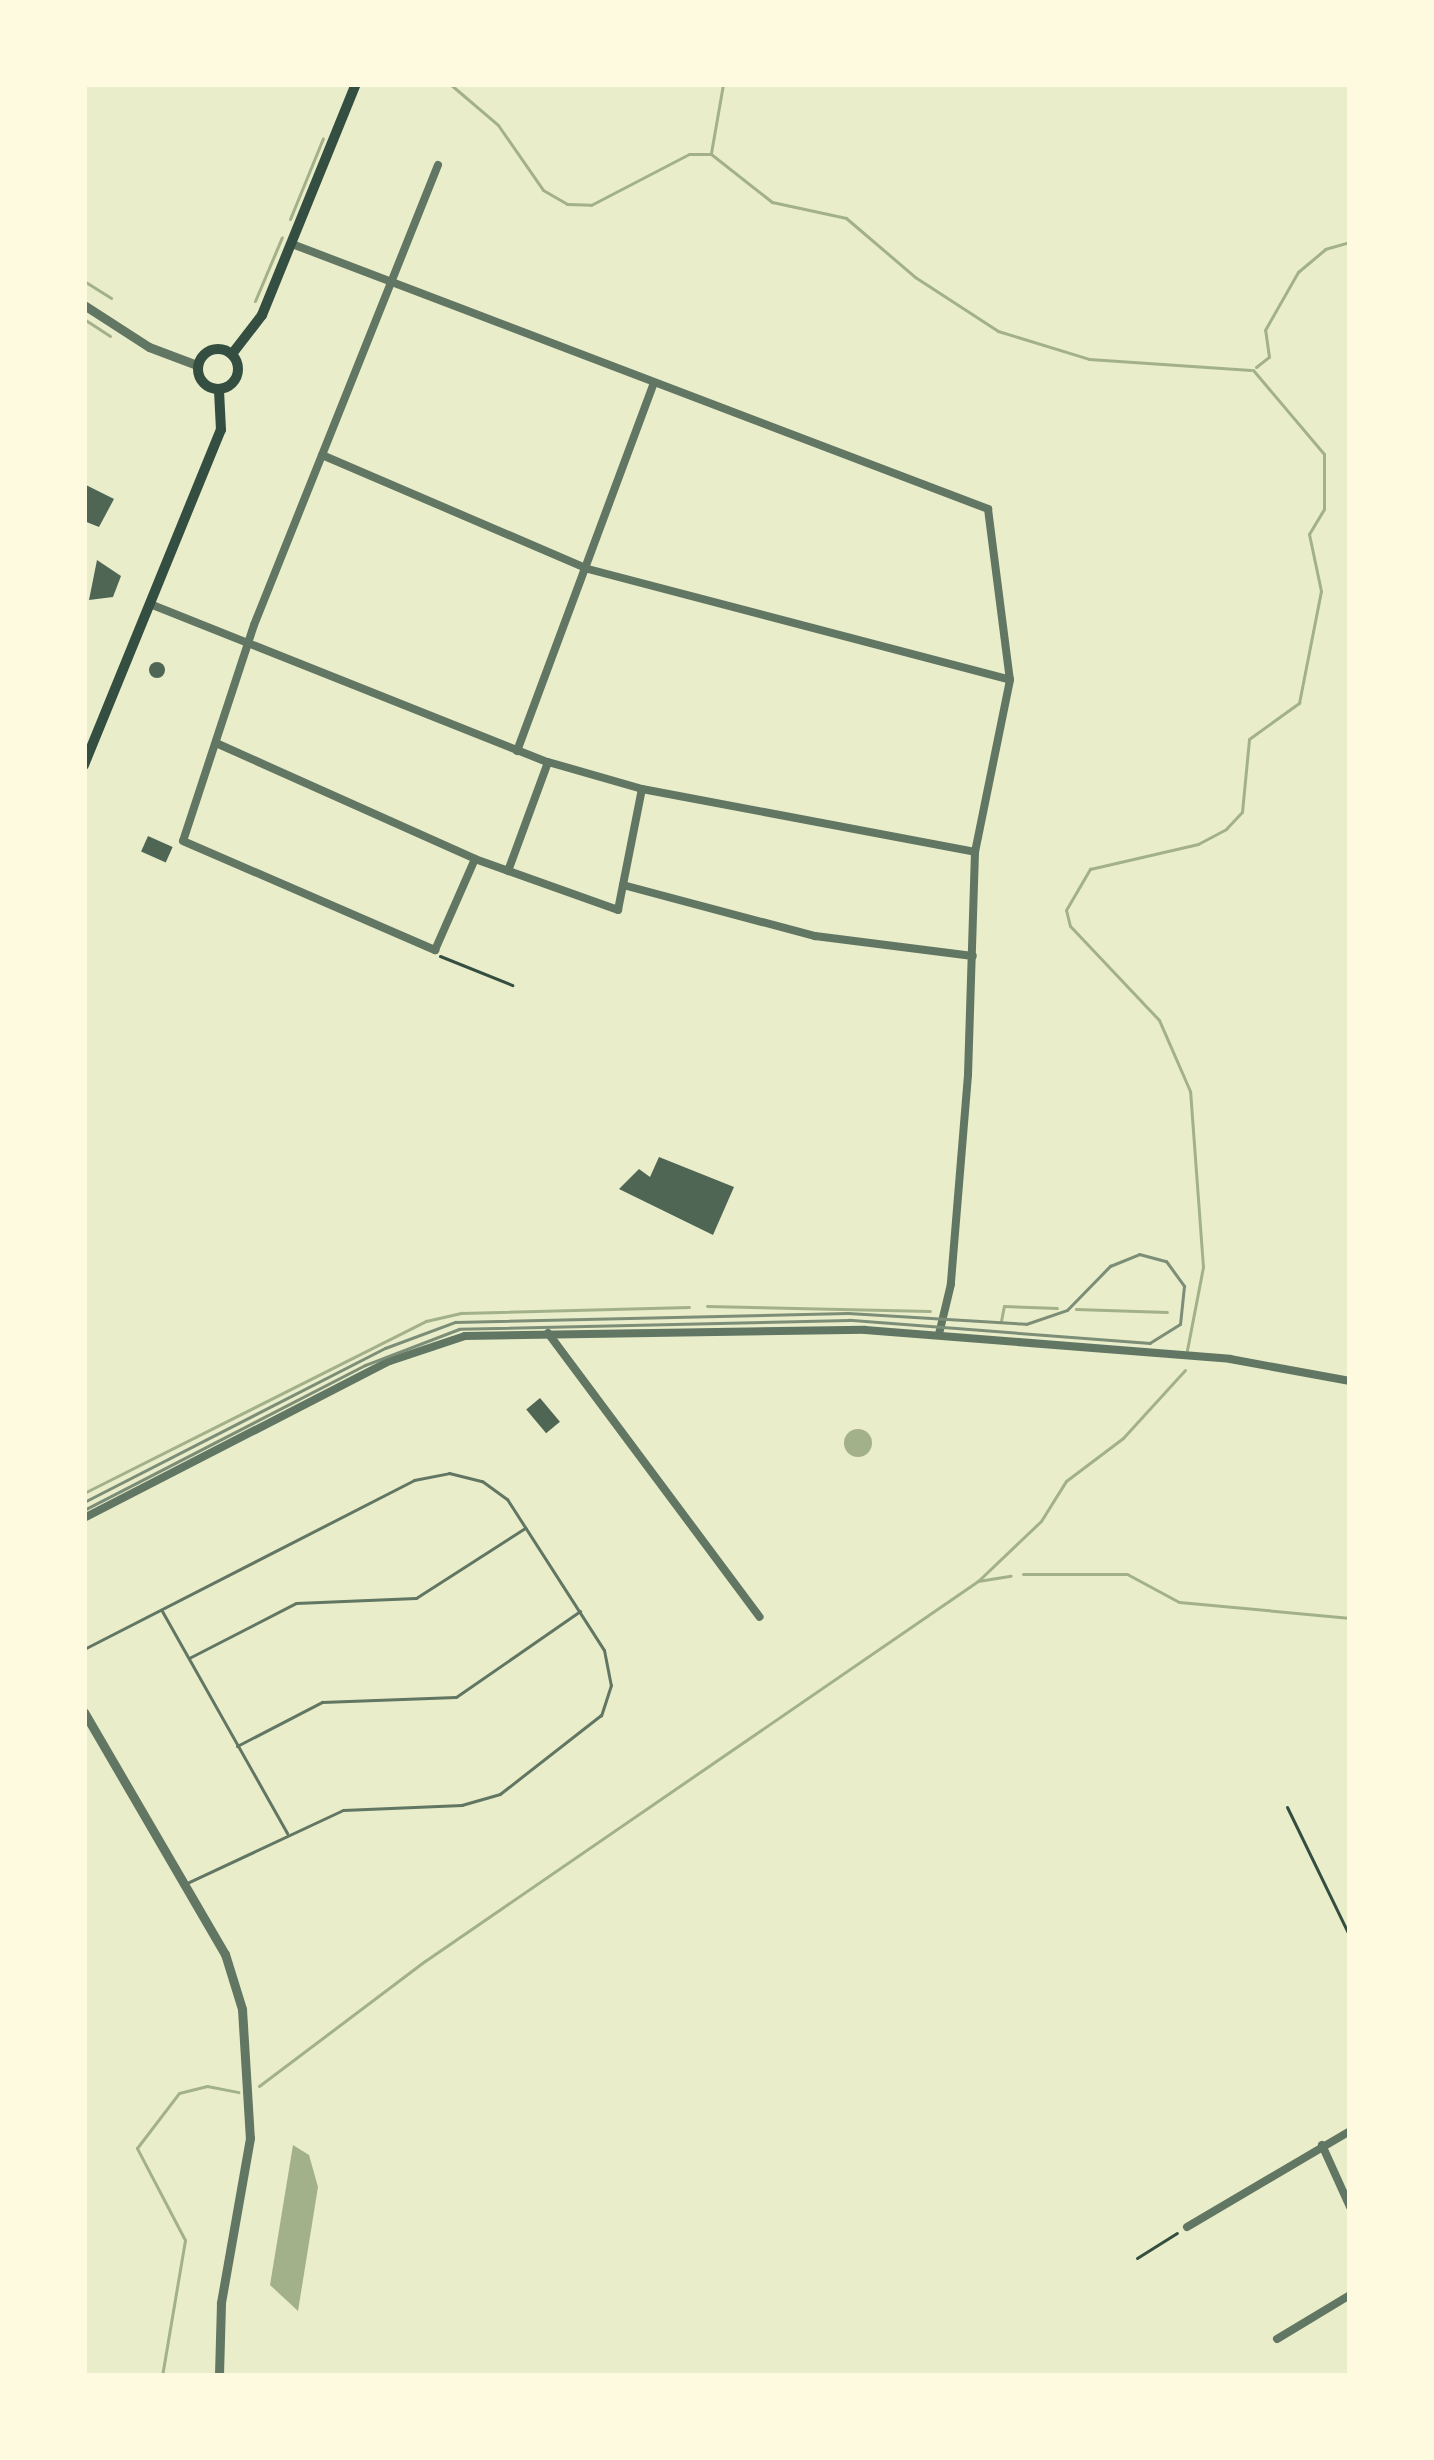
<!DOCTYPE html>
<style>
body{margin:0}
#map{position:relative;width:1434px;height:2460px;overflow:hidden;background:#e9edc9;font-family:Figtree,sans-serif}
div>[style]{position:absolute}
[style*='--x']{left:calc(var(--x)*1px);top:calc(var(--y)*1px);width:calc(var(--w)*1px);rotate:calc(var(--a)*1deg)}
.water>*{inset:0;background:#a3b18a}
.round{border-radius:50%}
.stream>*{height:3px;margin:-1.5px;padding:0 1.5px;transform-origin:1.5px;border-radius:1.5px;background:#a3b18a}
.building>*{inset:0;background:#4f6655;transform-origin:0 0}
.path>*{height:3px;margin:-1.5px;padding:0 1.5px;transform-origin:1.5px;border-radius:1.5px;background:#344e41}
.service>*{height:3px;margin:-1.5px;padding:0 1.5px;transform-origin:1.5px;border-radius:1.5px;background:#617663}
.minor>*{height:8px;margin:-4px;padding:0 4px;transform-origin:4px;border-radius:4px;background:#617663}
.tertiary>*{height:9px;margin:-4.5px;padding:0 4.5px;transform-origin:4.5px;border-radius:4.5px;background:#617663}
.secondary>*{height:10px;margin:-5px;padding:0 5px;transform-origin:5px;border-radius:5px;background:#344e41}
.secondary>.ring{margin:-5px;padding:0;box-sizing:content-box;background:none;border:10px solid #344e41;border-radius:50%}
.tram>*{height:3px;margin:-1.5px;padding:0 1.5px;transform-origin:1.5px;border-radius:1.5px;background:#7c8e77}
span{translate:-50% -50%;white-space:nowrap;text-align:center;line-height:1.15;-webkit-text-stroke:9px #fefae0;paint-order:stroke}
.frame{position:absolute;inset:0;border:87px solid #fefae0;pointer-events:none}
</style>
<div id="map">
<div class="water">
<i class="round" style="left:844px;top:1429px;width:28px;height:28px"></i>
<i style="clip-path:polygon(293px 2145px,309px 2155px,318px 2187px,298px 2311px,270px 2285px)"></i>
</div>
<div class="stream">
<i style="--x:450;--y:84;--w:63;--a:40.5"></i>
<i style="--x:498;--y:125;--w:79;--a:55.3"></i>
<i style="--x:543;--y:190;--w:28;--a:30"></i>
<i style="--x:567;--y:204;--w:24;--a:2"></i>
<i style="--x:591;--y:205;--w:110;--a:-27.5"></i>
<i style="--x:689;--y:154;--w:22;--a:0"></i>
<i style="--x:711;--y:154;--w:78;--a:38.2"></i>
<i style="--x:772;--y:202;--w:76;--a:12.2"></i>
<i style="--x:846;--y:218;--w:91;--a:40.5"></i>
<i style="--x:915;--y:277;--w:99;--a:33"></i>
<i style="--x:998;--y:331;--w:95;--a:17.1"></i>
<i style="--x:1089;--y:359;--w:162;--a:3.9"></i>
<i style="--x:711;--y:153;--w:70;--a:-80.1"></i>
<i style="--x:290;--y:219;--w:87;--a:-67.8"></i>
<i style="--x:84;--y:281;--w:32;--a:32"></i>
<i style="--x:255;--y:301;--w:69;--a:-67.1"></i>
<i style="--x:84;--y:319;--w:31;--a:33"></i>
<i style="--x:1256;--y:367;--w:16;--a:-38"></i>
<i style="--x:1269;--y:357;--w:27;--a:-98"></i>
<i style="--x:1265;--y:330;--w:67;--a:-60.4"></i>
<i style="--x:1298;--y:272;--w:35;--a:-40"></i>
<i style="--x:1325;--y:249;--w:26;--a:-16"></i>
<i style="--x:707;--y:1306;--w:223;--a:1.3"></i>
<i style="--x:1076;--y:1309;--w:91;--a:1.9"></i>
<i style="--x:1001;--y:1321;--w:15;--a:-79"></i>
<i style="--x:1004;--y:1306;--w:53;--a:2.2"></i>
<i style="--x:1187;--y:1350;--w:85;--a:-79.1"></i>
<i style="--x:1203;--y:1267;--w:176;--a:-94.2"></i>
<i style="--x:1190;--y:1091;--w:77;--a:-113.6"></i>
<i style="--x:1159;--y:1020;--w:129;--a:-133.4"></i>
<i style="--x:1070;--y:926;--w:16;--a:-104"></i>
<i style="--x:1066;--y:910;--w:48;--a:-59.7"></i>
<i style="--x:1090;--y:869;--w:111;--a:-13"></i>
<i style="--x:1198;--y:844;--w:32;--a:-28"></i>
<i style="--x:1226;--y:829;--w:23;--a:-47"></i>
<i style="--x:1242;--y:812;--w:73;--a:-84.5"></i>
<i style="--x:1249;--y:739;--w:62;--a:-35.8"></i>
<i style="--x:1299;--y:703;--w:114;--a:-78.9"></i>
<i style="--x:1321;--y:591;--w:58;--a:-101.9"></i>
<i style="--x:1309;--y:534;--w:29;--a:-59"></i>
<i style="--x:1324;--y:509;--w:55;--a:-90"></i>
<i style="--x:1324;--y:454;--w:110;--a:-130.2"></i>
<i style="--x:84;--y:1493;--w:383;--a:-26.7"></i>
<i style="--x:426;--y:1321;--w:37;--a:-13"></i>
<i style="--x:462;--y:1313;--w:227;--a:-1.5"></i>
<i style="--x:1023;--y:1574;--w:104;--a:0"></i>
<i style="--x:1127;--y:1574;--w:59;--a:28.3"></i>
<i style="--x:1179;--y:1602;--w:172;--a:5.3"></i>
<i style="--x:978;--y:1581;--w:33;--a:-9"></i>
<i style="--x:259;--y:2086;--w:208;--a:-37"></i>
<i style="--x:425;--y:1961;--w:671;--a:-34.5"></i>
<i style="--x:978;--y:1581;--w:87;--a:-43.6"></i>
<i style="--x:1041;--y:1521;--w:47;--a:-58"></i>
<i style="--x:1066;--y:1481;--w:71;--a:-37"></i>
<i style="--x:1123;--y:1438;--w:92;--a:-47.6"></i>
<i style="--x:162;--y:2376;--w:138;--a:-80.4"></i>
<i style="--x:185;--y:2240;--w:104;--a:-117.6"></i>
<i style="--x:137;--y:2148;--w:69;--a:-52.6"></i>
<i style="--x:179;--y:2093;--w:29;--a:-14"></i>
<i style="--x:207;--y:2086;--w:32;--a:11"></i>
</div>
<div class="building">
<i style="clip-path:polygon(84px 484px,114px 499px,99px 527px,84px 521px)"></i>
<i style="clip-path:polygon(97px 560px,121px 576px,113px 597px,89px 600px)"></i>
<i class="round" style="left:149px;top:662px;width:16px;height:16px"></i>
<i style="left:148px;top:836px;width:27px;height:17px;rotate:24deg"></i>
<i style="clip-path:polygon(659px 1157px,734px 1187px,713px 1235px,619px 1189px,639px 1169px,650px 1177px)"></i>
<i style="left:540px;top:1398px;width:31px;height:18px;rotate:50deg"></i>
</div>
<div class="path">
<i style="--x:440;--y:956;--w:78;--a:21.9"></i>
<i style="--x:1287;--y:1807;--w:144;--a:64.1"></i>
<i style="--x:1137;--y:2258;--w:47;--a:-32"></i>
</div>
<div class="service">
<i style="--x:162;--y:1611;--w:255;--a:60.6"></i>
<i style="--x:84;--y:1649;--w:371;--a:-27.1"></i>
<i style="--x:414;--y:1480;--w:36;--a:-11"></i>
<i style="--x:449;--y:1473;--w:34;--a:14"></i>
<i style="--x:482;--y:1481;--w:31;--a:36"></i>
<i style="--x:507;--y:1499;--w:179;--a:57.3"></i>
<i style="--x:604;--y:1650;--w:36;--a:79"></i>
<i style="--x:611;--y:1685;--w:32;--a:108"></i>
<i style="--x:601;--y:1715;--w:128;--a:142"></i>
<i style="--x:500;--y:1794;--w:40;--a:164"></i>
<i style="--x:462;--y:1805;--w:119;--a:177.6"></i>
<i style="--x:343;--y:1810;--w:172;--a:154.9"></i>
<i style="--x:189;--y:1658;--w:120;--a:-27.2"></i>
<i style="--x:296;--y:1603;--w:120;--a:-2.4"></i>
<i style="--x:416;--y:1598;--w:130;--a:-32.7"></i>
<i style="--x:237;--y:1746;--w:96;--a:-27.4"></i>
<i style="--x:322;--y:1702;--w:134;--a:-2.1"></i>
<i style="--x:456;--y:1697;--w:151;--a:-34.7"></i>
</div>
<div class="minor">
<i style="--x:438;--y:165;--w:495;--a:111.8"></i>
<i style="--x:254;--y:625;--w:227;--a:108.2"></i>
<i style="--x:183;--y:841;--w:275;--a:23.4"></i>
<i style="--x:435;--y:950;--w:99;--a:-66.3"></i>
<i style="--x:292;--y:244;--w:745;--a:20.84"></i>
<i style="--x:988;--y:509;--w:172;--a:82.7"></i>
<i style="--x:1010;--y:680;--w:176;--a:101.5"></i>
<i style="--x:975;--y:852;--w:223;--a:91.8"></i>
<i style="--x:968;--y:1075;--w:210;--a:94.7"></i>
<i style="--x:951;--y:1284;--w:51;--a:103.5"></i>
<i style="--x:322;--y:455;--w:289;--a:23.2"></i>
<i style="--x:588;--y:569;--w:436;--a:14.7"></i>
<i style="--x:150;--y:604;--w:428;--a:21.7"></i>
<i style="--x:548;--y:762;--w:98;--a:16"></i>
<i style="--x:642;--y:789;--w:339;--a:10.7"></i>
<i style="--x:216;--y:743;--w:284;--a:24.1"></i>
<i style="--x:475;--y:859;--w:152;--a:19.6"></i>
<i style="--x:618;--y:910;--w:123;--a:-78.8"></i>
<i style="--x:517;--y:751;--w:393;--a:-69.6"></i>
<i style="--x:508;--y:871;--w:116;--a:-69.8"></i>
<i style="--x:623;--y:885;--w:199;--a:14.9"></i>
<i style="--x:815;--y:936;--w:159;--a:7.2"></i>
<i style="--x:548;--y:1333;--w:354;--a:53.3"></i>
<i style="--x:84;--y:1518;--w:344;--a:-27.2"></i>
<i style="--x:390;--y:1361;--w:79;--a:-18.4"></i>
<i style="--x:465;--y:1336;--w:400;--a:-0.9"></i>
<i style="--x:865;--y:1330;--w:366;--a:4.5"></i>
<i style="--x:1230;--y:1359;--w:122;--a:10.4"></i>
<i style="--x:1322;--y:2145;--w:68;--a:65.7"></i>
<i style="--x:1187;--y:2227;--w:189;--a:-30.5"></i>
<i style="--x:1277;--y:2339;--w:85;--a:-31.1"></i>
</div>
<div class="tertiary">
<i style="--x:84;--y:305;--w:77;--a:32.9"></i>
<i style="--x:149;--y:347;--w:51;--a:20.6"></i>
<i style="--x:84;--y:1712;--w:280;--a:59.8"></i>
<i style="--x:225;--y:1954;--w:58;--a:72.8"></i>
<i style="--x:242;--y:2009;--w:129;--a:86.5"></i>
<i style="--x:250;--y:2138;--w:168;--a:100"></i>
<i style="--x:221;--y:2303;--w:73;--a:91.6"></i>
</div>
<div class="secondary">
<i class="ring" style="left:198px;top:349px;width:30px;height:30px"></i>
<i style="--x:232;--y:354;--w:49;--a:-52.4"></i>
<i style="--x:262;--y:315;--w:249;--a:-67.9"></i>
<i style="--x:84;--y:765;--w:362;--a:-67.8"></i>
<i style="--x:221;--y:430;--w:40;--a:-92.9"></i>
</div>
<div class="tram">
<i style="--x:84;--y:1502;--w:338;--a:-27.1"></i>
<i style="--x:385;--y:1348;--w:75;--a:-20.4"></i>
<i style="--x:455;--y:1322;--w:393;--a:-1.3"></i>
<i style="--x:848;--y:1313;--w:178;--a:3.5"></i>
<i style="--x:1026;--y:1324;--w:43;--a:-18.9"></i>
<i style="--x:1067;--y:1310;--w:62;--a:-45.7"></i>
<i style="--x:1110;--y:1266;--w:31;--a:-22"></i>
<i style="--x:1139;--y:1254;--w:28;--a:15"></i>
<i style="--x:1166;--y:1261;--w:31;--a:54"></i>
<i style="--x:1184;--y:1286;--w:38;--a:96"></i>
<i style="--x:1180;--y:1324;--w:36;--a:148"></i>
<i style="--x:1150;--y:1343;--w:302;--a:-175.6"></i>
<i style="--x:849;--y:1320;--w:390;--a:178.7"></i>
<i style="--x:459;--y:1329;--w:101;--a:159"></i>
<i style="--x:365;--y:1365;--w:316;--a:152.7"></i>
</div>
<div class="frame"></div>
</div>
